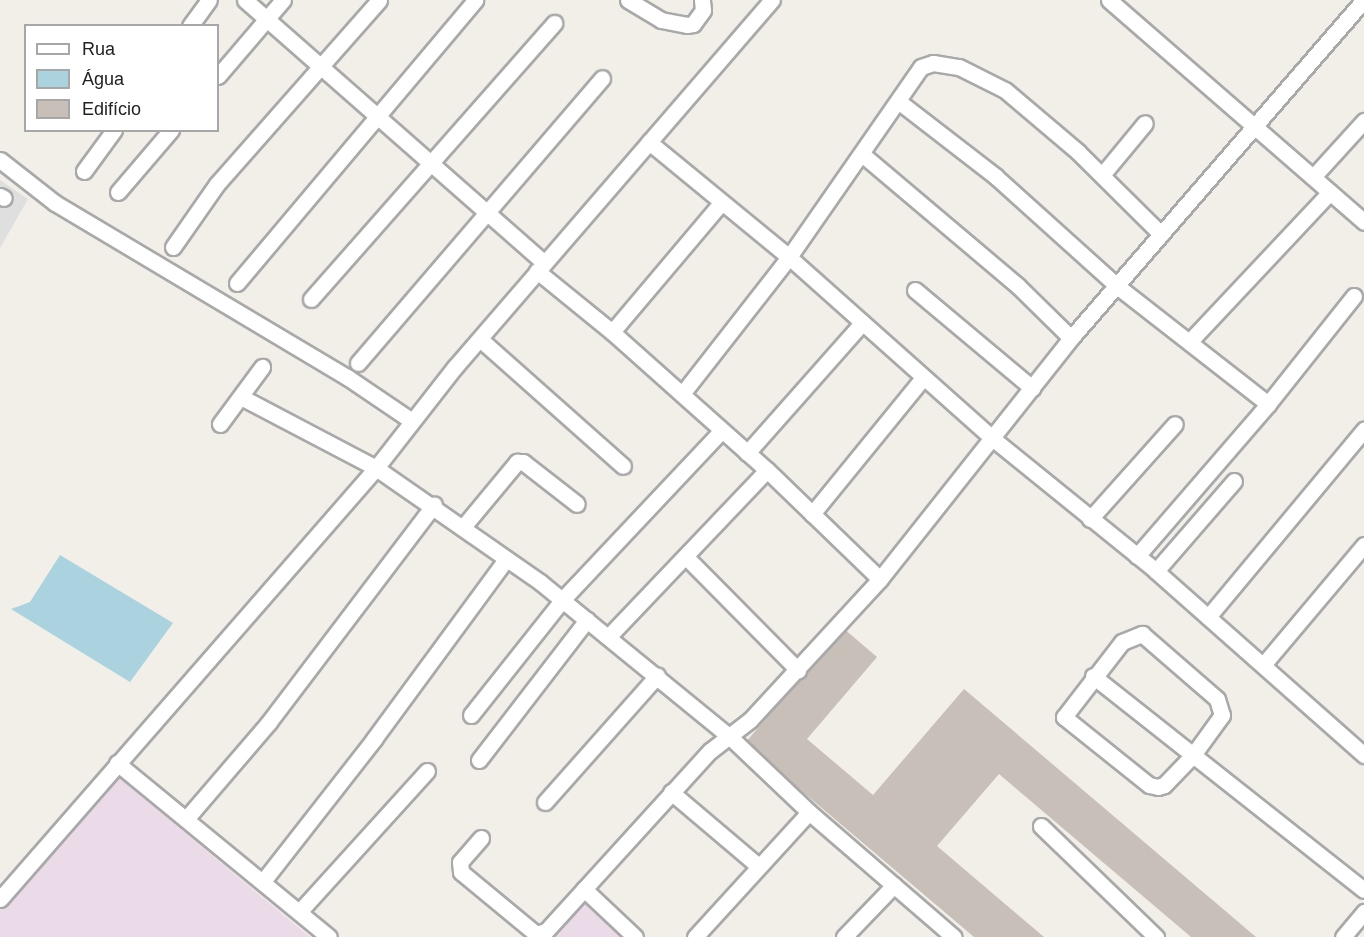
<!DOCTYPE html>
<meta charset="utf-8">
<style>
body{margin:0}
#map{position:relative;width:1364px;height:937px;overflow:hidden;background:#f2efe9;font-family:Arial,sans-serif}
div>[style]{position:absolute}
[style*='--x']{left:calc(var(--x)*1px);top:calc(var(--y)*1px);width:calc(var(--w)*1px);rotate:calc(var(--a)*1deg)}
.residential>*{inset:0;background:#e0dfdf}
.industrial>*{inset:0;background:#ebdbe8}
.water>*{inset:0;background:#aad3df}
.building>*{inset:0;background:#c7bfb8}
.roads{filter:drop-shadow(2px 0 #a9a9a9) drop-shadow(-2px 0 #a9a9a9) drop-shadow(0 2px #a9a9a9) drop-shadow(0 -2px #a9a9a9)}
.minor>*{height:15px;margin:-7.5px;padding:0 7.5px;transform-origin:7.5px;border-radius:7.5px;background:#fff}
span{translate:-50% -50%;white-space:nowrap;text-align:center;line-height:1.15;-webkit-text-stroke:6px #fff;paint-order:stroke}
.legend{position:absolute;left:24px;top:24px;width:195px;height:108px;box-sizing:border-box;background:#fff;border:2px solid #a7a7a7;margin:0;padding:8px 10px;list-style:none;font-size:18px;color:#222}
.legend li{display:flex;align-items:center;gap:12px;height:30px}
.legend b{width:30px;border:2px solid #a7a7a7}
</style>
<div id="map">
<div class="residential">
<i style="clip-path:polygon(0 180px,28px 199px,0 248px)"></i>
</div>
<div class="industrial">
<i style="clip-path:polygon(116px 775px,310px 937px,0 937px,0 907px)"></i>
<i style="clip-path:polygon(583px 897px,626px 937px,551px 937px)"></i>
</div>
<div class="water">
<i style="clip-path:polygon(60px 555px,173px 623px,130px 682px,11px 609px,30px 602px)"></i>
</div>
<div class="building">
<i style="clip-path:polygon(843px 628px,877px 657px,807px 739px,873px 795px,964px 689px,1256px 937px,1191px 937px,999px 774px,937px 846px,1044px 937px,974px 937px,745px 743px)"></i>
</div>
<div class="roads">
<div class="minor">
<i style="--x:245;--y:0;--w:398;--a:41.3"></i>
<i style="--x:628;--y:0;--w:39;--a:31"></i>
<i style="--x:661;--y:20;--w:26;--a:11"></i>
<i style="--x:687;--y:25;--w:6;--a:-9"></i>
<i style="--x:693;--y:24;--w:17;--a:-54"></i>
<i style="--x:703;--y:10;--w:10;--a:-96"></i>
<i style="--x:1109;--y:0;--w:338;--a:41"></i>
<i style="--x:190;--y:26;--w:32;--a:-54"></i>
<i style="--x:218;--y:76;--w:100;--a:-49.5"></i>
<i style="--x:898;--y:101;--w:123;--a:37.7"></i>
<i style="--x:995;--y:176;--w:164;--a:42"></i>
<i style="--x:1117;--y:286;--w:192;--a:38"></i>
<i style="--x:649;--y:142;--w:181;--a:39.4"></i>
<i style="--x:789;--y:257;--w:272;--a:41.7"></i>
<i style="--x:992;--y:438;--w:211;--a:39"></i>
<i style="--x:1156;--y:571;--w:278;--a:41.5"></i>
<i style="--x:863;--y:155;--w:203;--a:40.2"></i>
<i style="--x:1018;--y:286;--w:74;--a:44.5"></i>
<i style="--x:0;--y:160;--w:70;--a:38"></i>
<i style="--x:55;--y:203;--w:340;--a:30.8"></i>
<i style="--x:347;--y:377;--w:78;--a:34.1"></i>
<i style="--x:84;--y:171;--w:51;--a:-53.8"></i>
<i style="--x:1102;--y:175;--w:67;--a:-50.4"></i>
<i style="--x:1313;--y:177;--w:76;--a:-47.7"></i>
<i style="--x:118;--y:192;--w:82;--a:-49.5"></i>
<i style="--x:0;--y:196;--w:4;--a:27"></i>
<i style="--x:173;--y:247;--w:77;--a:-55.1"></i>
<i style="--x:217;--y:184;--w:245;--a:-48.6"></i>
<i style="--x:537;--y:271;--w:97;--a:39.1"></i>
<i style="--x:612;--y:332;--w:208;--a:41.7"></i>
<i style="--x:767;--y:470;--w:157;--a:44"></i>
<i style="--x:237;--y:283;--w:370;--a:-49.9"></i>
<i style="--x:915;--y:290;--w:153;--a:39.9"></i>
<i style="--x:311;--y:299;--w:368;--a:-48.6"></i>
<i style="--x:612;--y:332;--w:169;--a:-49.8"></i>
<i style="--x:480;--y:339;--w:191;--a:41.6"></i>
<i style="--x:1191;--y:340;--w:203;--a:-46.8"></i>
<i style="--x:358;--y:363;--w:375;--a:-49.4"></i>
<i style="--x:682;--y:394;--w:174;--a:-52"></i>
<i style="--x:789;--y:257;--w:231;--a:-55.2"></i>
<i style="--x:921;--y:67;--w:13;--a:-18"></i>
<i style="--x:933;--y:63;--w:26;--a:9"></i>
<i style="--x:959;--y:67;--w:51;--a:26.6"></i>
<i style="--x:1005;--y:90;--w:96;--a:40.3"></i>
<i style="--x:1078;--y:152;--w:117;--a:44.7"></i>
<i style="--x:241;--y:397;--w:153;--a:27.7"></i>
<i style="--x:376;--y:468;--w:200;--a:34.8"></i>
<i style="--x:540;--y:582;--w:244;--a:39.2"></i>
<i style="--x:729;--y:736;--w:110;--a:43.5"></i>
<i style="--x:809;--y:812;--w:191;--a:40.8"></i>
<i style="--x:220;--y:424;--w:71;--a:-53.6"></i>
<i style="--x:747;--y:453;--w:174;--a:-48.5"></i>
<i style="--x:812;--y:514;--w:176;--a:-50.8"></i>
<i style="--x:1090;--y:519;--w:127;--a:-48.2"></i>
<i style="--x:463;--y:527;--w:85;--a:-50.3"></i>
<i style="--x:517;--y:462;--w:6;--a:0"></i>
<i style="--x:523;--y:462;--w:68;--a:37.9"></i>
<i style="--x:1137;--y:556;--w:201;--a:-49.2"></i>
<i style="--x:1268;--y:404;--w:138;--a:-51.5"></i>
<i style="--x:687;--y:558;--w:158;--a:45.3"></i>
<i style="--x:1156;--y:571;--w:119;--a:-49.1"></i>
<i style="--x:1208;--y:617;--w:244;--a:-50.2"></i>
<i style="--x:1142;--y:634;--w:99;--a:40.9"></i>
<i style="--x:1217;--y:699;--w:17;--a:73"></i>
<i style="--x:1222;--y:715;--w:49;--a:125.9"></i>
<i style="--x:1193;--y:755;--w:42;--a:134"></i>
<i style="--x:1164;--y:785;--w:6;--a:162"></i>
<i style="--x:1158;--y:787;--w:9;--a:-167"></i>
<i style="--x:1149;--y:785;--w:109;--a:-141.3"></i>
<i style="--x:1064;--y:717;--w:95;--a:-52.3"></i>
<i style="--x:1122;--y:642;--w:22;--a:-22"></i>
<i style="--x:609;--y:636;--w:229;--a:-46.4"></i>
<i style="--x:1263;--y:665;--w:157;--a:-49.9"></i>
<i style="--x:1093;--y:676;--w:345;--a:38.3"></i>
<i style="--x:471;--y:715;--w:147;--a:-51.6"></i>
<i style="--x:562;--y:600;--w:232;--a:-46.7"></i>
<i style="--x:479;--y:760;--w:177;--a:-52.4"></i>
<i style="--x:117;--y:763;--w:274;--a:39.4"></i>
<i style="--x:671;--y:792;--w:113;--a:40.3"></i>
<i style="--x:545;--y:802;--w:169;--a:-48.4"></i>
<i style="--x:186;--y:819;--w:128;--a:-49.4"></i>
<i style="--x:269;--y:722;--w:273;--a:-52.8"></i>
<i style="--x:1041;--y:826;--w:160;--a:44"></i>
<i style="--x:481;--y:838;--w:32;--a:131"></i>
<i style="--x:460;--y:862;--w:10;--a:84"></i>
<i style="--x:461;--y:872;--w:97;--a:39.6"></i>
<i style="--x:536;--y:934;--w:10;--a:-17"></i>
<i style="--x:546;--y:931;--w:244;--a:-47.7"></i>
<i style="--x:710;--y:751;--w:51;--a:-37.8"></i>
<i style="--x:750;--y:720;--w:192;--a:-47.3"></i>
<i style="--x:880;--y:579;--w:308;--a:-51.6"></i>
<i style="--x:1071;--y:338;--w:447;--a:-49.1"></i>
<i style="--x:264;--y:880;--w:179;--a:-52"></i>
<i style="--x:374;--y:739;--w:223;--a:-53.7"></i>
<i style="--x:584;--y:889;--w:70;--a:43.3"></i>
<i style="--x:0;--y:899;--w:572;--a:-48.9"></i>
<i style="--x:376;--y:468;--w:128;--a:-52"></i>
<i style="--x:455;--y:367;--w:485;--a:-49.2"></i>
<i style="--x:300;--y:911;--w:189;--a:-47.8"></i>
<i style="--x:695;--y:937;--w:169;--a:-47.6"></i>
<i style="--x:844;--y:937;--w:72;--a:-46.1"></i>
<i style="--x:1343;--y:937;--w:33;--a:-50"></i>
</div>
</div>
<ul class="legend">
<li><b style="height:8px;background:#fff"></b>Rua</li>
<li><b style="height:16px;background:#aad3df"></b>Água</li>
<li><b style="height:16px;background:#c7bfb8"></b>Edifício</li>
</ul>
</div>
